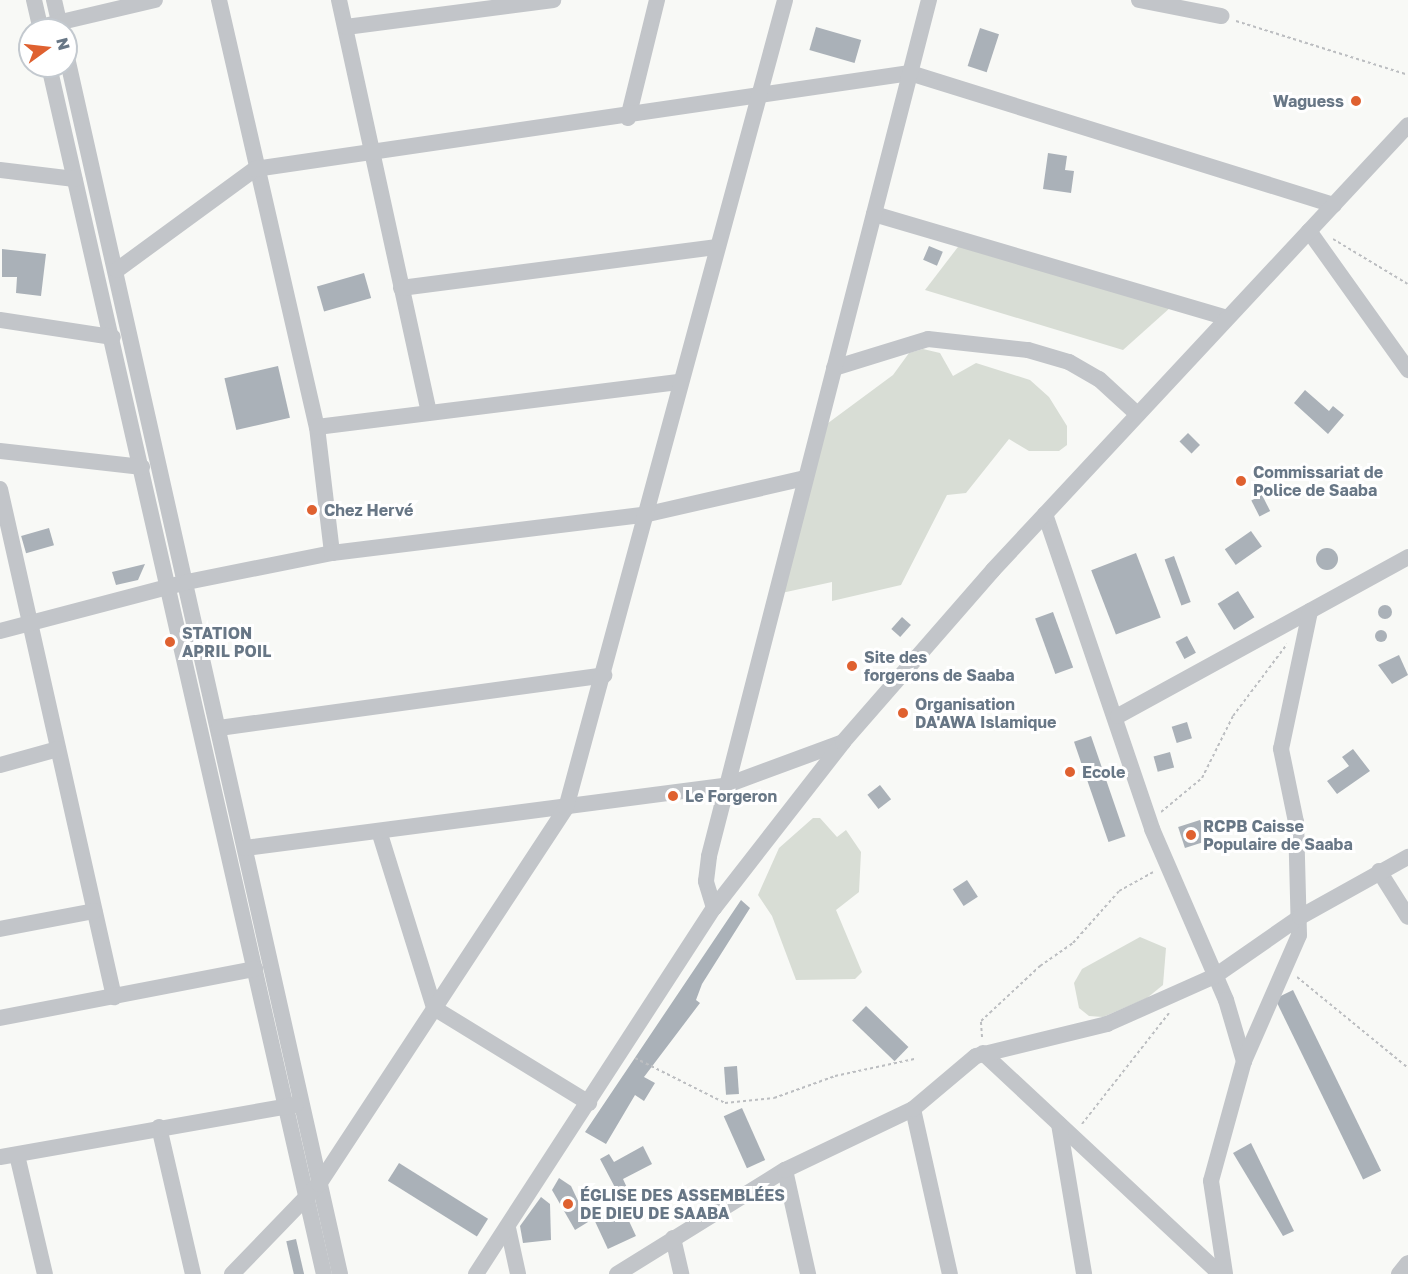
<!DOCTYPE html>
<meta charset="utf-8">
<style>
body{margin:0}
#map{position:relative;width:1408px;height:1274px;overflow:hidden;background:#f8f9f6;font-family:"Golos Text",sans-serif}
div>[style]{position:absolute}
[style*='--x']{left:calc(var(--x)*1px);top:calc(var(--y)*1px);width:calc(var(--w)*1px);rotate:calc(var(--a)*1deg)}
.green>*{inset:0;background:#d8ddd5}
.building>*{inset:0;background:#aab1b8;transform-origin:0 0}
.round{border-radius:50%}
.path>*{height:2px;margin-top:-1px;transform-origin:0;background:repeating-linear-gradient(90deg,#bcbec1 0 3px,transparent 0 6px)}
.minor>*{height:16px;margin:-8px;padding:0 8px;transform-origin:8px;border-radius:8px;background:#c2c5c9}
.dots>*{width:16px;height:16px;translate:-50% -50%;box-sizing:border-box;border:3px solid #fff;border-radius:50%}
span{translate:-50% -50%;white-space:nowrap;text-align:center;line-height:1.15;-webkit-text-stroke:6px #fff;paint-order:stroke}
.poi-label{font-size:16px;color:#687786;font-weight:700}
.right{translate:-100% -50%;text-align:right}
.left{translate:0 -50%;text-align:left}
.north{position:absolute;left:18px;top:18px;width:60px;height:60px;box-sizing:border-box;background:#fff;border:2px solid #c3c9cf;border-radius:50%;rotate:75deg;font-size:16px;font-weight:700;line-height:24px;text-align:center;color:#687786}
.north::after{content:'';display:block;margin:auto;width:21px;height:27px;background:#df6130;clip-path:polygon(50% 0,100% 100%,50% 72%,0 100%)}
</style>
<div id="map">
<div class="green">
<i style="clip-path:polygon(961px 243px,1171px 307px,1123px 350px,925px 290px)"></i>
<i style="clip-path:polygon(923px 349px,940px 353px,953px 376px,976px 363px,1030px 380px,1049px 397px,1067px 426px,1067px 445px,1059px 451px,1029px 451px,1009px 439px,966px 493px,947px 495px,901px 585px,832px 601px,832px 582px,777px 594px,820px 429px,893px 375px,909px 353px)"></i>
<i style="clip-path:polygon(813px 818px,820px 818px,837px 837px,846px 830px,861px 852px,859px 892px,836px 910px,862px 972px,855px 979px,796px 980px,772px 916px,758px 895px,779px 848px)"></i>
<i style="clip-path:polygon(1140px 937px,1166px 948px,1163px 985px,1147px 998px,1103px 1017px,1089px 1016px,1079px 1008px,1074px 983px,1082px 969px)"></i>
</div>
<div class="building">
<i style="left:816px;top:27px;width:47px;height:24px;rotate:16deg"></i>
<i style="left:980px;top:28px;width:20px;height:40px;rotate:18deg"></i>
<i style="clip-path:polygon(1048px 153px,1067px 156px,1065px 170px,1074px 171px,1071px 193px,1043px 189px)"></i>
<i style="left:929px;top:246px;width:15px;height:15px;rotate:23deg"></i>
<i style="clip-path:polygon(2px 249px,46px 254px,41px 296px,16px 293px,17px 277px,2px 277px)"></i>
<i style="left:364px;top:273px;width:26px;height:49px;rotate:74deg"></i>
<i style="left:278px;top:366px;width:53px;height:55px;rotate:77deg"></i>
<i style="clip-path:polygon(1305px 390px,1329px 411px,1333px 406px,1344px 415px,1328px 434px,1294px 403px)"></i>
<i style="left:1188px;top:433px;width:17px;height:12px;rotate:45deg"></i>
<i style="left:1262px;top:495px;width:18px;height:12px;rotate:63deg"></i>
<i style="left:49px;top:528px;width:18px;height:29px;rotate:74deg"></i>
<i style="left:1251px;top:531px;width:19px;height:32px;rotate:55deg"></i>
<i class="round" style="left:1316px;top:548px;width:22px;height:22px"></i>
<i style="left:1136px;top:553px;width:69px;height:48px;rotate:69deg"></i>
<i style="left:1174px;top:556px;width:49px;height:10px;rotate:70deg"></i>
<i style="clip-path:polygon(145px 564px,138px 580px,116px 585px,112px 572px)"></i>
<i style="left:1238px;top:591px;width:31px;height:24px;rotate:58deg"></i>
<i class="round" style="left:1378px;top:605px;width:14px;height:14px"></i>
<i style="left:1053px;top:612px;width:59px;height:19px;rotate:70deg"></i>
<i style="left:902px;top:617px;width:12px;height:16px;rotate:42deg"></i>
<i class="round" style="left:1375px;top:630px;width:12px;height:12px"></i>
<i style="left:1187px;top:636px;width:19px;height:13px;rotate:62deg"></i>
<i style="clip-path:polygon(1399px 655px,1408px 675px,1392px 684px,1378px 665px)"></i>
<i style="left:1187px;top:722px;width:17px;height:16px;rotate:73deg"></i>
<i style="left:1091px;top:736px;width:106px;height:18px;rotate:71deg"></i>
<i style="clip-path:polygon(1353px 749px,1370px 771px,1337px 794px,1327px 781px,1349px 766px,1342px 757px)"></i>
<i style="left:1170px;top:752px;width:16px;height:17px;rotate:75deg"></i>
<i style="left:880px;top:785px;width:18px;height:16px;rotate:52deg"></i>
<i style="left:1200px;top:820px;width:22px;height:23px;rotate:72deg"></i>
<i style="left:967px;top:880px;width:20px;height:17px;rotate:57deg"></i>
<i style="clip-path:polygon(741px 900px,750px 908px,702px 984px,696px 1000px,700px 1003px,644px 1077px,655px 1083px,644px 1101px,635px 1095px,606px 1144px,585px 1132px)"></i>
<i style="left:1293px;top:990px;width:201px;height:20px;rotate:64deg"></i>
<i style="left:866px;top:1006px;width:59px;height:20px;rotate:44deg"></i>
<i style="left:737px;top:1066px;width:28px;height:13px;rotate:86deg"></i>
<i style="left:742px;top:1108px;width:57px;height:20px;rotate:66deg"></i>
<i style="clip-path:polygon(1251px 1143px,1294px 1231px,1283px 1236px,1233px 1153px)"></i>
<i style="clip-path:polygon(643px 1146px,652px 1164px,623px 1179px,629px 1192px,620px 1197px,600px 1159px,609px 1154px,614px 1162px)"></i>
<i style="left:399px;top:1163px;width:105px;height:21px;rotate:32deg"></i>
<i style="clip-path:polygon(559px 1178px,571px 1186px,588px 1222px,575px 1230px,552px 1190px)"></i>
<i style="clip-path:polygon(541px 1197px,550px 1204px,551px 1240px,523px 1243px,520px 1226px)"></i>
<i style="left:622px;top:1206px;width:33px;height:31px;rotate:65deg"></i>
<i style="left:296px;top:1239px;width:36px;height:10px;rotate:77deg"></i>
</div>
<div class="path">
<i style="--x:1236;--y:21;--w:180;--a:17.4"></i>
<i style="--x:1333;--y:239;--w:87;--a:31"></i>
<i style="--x:1161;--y:812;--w:53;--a:-39.7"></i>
<i style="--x:1202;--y:778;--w:69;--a:-63.4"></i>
<i style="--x:1233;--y:716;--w:90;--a:-53.1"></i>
<i style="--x:1297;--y:977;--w:144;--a:39.3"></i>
<i style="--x:982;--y:1037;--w:16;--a:-94"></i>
<i style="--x:981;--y:1021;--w:81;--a:-43"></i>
<i style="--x:1040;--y:966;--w:40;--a:-34.9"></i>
<i style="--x:1073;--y:943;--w:69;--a:-48.5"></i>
<i style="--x:1119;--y:891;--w:39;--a:-29"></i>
<i style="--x:635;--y:1058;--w:101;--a:26.6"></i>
<i style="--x:725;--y:1103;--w:49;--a:-5.8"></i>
<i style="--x:774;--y:1098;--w:65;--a:-19.8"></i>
<i style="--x:835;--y:1076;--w:81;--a:-12.1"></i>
<i style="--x:1082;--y:1124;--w:141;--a:-51.9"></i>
</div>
<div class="minor">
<i style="--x:34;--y:0;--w:31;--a:77"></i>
<i style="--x:54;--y:0;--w:31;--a:77"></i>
<i style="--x:219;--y:0;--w:438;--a:77.1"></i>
<i style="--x:317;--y:427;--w:127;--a:83.2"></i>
<i style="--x:339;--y:0;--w:422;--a:77.7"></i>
<i style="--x:1139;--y:0;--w:84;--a:11"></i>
<i style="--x:40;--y:27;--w:118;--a:-13.2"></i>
<i style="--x:346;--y:27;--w:209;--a:-7.4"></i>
<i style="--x:66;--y:53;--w:1251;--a:77.35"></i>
<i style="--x:49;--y:66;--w:1239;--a:77.18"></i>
<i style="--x:628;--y:118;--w:122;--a:-76.2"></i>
<i style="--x:0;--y:170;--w:75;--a:6.9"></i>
<i style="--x:874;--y:214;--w:368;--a:16.4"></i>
<i style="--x:1309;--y:231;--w:171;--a:54.5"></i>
<i style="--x:117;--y:270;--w:171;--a:-36.2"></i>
<i style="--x:255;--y:169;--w:662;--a:-8.34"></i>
<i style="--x:910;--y:73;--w:444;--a:17.3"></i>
<i style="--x:401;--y:288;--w:319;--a:-7.4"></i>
<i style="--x:0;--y:320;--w:114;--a:8.6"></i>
<i style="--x:834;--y:368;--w:98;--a:-17.1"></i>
<i style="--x:928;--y:339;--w:101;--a:6.3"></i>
<i style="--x:1028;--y:350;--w:43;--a:16.3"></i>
<i style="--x:1069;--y:362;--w:34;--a:30"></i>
<i style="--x:1099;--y:379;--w:52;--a:42.6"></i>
<i style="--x:317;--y:427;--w:364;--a:-7.1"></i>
<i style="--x:0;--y:451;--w:143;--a:6.4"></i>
<i style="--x:0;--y:489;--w:521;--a:77.35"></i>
<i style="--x:1045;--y:514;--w:333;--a:71.2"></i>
<i style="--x:1152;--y:829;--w:186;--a:66.6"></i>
<i style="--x:1226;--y:1000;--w:64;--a:73.6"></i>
<i style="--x:1244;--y:1061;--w:124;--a:105.4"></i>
<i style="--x:1211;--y:1181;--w:94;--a:81.4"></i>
<i style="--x:0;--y:631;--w:193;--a:-14.7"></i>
<i style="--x:187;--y:582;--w:148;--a:-11.3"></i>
<i style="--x:332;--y:553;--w:318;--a:-7"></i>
<i style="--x:648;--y:514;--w:161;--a:-12.9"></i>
<i style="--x:1118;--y:716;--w:331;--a:-28.7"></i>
<i style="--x:219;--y:728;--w:389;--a:-7.8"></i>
<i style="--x:0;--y:765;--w:60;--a:-15.4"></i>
<i style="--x:379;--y:831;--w:185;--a:72.7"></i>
<i style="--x:434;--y:1008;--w:182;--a:31.5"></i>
<i style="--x:245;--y:848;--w:486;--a:-7.4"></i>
<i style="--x:727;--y:785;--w:124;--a:-20.3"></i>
<i style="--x:1379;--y:871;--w:54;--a:57.8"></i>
<i style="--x:714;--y:908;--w:28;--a:-107"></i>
<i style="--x:706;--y:881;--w:25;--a:-83"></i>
<i style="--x:709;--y:856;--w:884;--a:-75.59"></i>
<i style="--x:0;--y:929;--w:96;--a:-10.8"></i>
<i style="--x:0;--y:1018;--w:260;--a:-10.9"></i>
<i style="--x:983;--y:1053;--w:324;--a:43"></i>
<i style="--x:1244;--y:1061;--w:137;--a:-66.4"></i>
<i style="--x:1299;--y:935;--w:113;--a:-91.5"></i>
<i style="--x:1296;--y:822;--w:75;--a:-101.6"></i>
<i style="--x:1281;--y:749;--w:141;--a:-78.1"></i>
<i style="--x:913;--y:1109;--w:169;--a:77.4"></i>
<i style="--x:1059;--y:1124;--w:152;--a:80.5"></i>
<i style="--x:159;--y:1127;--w:151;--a:77"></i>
<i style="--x:17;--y:1155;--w:122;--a:76.8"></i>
<i style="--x:0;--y:1157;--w:300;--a:-10"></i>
<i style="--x:785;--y:1170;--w:107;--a:77.5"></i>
<i style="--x:508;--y:1228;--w:47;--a:77.7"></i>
<i style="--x:673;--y:1238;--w:37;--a:77"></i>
<i style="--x:232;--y:1274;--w:125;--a:-46"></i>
<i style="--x:319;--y:1184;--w:450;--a:-56.7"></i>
<i style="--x:566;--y:808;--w:837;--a:-74.83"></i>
<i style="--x:476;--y:1274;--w:437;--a:-57"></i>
<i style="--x:714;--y:908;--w:210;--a:-52.1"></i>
<i style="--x:843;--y:742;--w:228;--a:-48.9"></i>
<i style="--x:993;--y:570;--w:608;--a:-47"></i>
<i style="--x:617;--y:1274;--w:198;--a:-31.8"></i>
<i style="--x:785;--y:1170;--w:142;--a:-25.5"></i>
<i style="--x:913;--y:1109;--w:82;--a:-40.1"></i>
<i style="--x:976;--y:1056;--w:135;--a:-13.7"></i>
<i style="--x:1107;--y:1024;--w:118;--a:-24"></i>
<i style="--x:1215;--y:976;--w:103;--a:-34.8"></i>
<i style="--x:1300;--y:917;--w:124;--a:-29.1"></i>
<i style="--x:1399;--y:1274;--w:14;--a:-51"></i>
</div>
<div class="dots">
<i style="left:1356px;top:101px;background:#df6130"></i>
<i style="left:1241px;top:481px;background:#df6130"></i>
<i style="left:312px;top:510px;background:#df6130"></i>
<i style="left:170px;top:642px;background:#df6130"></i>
<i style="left:852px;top:666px;background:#df6130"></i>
<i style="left:903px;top:713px;background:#df6130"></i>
<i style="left:1070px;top:772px;background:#df6130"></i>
<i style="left:673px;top:796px;background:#df6130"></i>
<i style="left:1191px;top:835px;background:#df6130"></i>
<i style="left:568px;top:1204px;background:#df6130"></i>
</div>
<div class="poi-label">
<span class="right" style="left:1344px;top:101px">Waguess</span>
<span class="left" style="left:1253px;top:481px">Commissariat de<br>Police de Saaba</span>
<span class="left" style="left:324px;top:510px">Chez Hervé</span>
<span class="left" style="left:182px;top:642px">STATION<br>APRIL POIL</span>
<span class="left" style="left:864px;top:666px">Site des<br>forgerons de Saaba</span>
<span class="left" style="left:915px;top:713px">Organisation<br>DA'AWA Islamique</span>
<span class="left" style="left:1082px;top:772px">Ecole</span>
<span class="left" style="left:685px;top:796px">Le Forgeron</span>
<span class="left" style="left:1203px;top:835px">RCPB Caisse<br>Populaire de Saaba</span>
<span class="left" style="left:580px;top:1204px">ÉGLISE DES ASSEMBLÉES<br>DE DIEU DE SAABA</span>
</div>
<div class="north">N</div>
</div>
